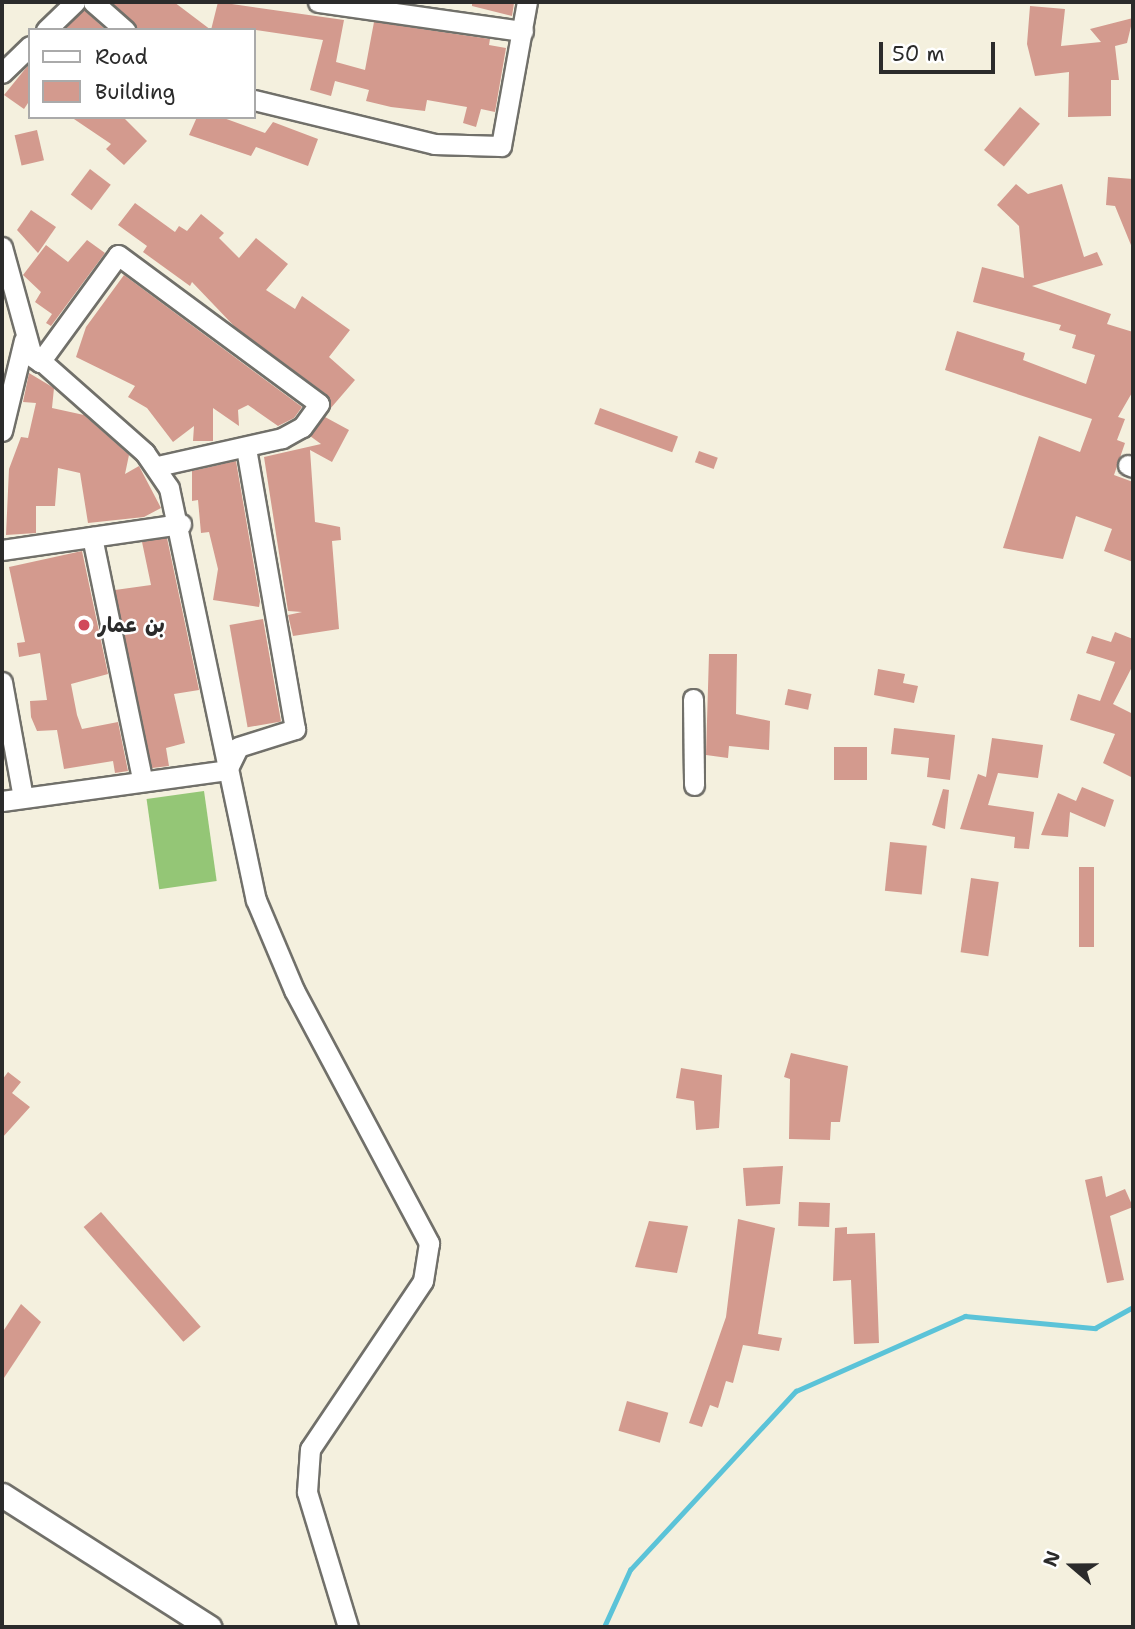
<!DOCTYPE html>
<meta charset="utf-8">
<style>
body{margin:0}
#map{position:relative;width:1135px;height:1629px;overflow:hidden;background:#f4f0de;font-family:"Shantell Sans","Playpen Sans Arabic",sans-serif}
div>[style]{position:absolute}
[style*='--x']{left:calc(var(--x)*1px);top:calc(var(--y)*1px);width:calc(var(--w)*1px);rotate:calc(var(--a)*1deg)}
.green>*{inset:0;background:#94c676;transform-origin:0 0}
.stream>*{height:4.5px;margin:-2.25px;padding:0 2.25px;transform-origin:2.25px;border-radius:2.25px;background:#5bc3d8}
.building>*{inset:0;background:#d39a8e;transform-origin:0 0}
.roads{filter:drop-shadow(2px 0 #71706a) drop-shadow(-2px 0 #71706a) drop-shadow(0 2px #71706a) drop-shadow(0 -2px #71706a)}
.minor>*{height:19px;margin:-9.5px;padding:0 9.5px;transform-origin:9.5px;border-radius:9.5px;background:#fff}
.tertiary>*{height:23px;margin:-11.5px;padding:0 11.5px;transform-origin:11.5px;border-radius:11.5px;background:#fff}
.dots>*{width:19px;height:19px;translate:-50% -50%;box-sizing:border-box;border:4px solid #fff;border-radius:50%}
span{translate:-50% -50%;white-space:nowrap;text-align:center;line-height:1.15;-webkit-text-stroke:5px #fff;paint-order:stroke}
.poi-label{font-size:21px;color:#2b2b2b;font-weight:700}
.left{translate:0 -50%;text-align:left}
.frame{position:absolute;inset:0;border:4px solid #2b2b2b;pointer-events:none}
.legend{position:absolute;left:28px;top:28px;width:228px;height:91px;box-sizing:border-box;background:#fff;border:2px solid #aaa;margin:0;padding:9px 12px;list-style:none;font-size:21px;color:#2b2b2b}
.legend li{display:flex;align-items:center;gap:14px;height:35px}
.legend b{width:35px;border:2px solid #aaa}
.north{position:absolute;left:1037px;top:1531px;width:70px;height:70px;-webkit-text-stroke:5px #fff;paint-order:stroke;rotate:290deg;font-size:19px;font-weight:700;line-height:28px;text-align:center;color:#2b2b2b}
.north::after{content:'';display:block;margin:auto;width:24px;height:32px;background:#2b2b2b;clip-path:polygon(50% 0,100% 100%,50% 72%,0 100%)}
.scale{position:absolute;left:879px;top:42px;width:116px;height:32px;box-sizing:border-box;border:4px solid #2b2b2b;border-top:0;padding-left:9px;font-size:21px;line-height:24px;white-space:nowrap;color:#2b2b2b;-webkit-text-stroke:5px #fff;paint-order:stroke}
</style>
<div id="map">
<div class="green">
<i style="left:204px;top:791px;width:91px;height:58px;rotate:82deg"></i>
</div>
<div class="stream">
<i style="--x:604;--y:1627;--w:63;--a:-65.5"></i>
<i style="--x:630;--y:1570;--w:244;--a:-47.2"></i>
<i style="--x:796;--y:1391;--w:185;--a:-23.9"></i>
<i style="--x:965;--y:1316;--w:131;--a:5.3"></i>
<i style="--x:1095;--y:1328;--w:43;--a:-28.9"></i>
</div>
<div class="building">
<i style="clip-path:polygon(111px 2px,174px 2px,211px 30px,218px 2px,344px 20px,336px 62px,365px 70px,374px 22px,490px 39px,489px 45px,506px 48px,495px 112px,481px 109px,476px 127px,463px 123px,467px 107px,427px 100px,425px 111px,391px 107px,366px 101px,369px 90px,335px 81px,331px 96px,310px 90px,323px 40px,256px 30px,137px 30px)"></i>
<i style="clip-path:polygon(472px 2px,514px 3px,512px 16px,472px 6px)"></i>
<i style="clip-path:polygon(1030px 6px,1065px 9px,1061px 46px,1101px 42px,1090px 29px,1133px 18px,1127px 43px,1115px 46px,1119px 80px,1111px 80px,1111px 116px,1068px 117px,1069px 72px,1035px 76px,1027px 44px)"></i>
<i style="clip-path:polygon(84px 10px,85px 11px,106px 30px,64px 30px)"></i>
<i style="clip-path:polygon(30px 63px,30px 100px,24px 109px,4px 95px)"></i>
<i style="left:1020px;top:107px;width:26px;height:56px;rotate:40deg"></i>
<i style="clip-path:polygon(71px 117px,123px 117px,147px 141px,124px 165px,106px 149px,111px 144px)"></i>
<i style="clip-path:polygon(197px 117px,221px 117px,265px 133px,273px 122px,318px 139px,308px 166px,256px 147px,251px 156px,189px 135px)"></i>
<i style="left:37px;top:130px;width:31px;height:23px;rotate:77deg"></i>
<i style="left:90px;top:169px;width:26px;height:32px;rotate:37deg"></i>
<i style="clip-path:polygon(1108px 177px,1133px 179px,1133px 250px,1115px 206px,1106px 205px)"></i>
<i style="clip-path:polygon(1016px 184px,1028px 194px,1062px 184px,1084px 257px,1097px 252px,1103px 265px,1032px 286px,1111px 314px,1107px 324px,1133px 332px,1133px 391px,1118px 417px,1125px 419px,1117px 440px,1125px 443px,1114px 475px,1133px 482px,1133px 562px,1104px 551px,1112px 529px,1076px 516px,1063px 559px,1003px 548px,1039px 436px,1080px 452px,1092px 419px,945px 370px,957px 331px,1025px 353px,1023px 360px,1086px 384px,1095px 355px,1072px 348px,1076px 335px,1059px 330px,1061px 325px,973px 302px,982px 267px,1024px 278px,1019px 226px,997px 205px)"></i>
<i style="clip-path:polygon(135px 203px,175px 232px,179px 226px,187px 231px,201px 214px,224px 233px,219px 238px,239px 258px,256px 238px,288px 264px,266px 290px,295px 309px,302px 296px,350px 330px,329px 357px,355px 380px,330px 409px,326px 394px,235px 327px,192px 282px,190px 286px,143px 252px,147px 246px,118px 225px)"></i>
<i style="clip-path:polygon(31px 210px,56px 227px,38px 253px,17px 230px)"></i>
<i style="clip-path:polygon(87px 240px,105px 253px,51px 326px,46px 323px,52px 314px,35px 302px,41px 292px,23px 275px,46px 245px,68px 262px)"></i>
<i style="clip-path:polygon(124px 275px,302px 407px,294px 418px,278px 426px,248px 405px,238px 410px,239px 426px,213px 408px,213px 441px,193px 441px,194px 426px,173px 442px,147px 408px,128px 397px,135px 386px,76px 357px,86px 327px)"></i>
<i style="clip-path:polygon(29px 373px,54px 388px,52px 408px,84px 415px,129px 455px,125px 474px,139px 466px,161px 508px,144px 517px,88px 523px,80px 473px,58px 468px,55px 506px,36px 506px,36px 533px,6px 535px,9px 469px,21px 437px,28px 438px,36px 403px,23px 402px)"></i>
<i style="left:600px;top:408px;width:83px;height:17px;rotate:20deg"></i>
<i style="clip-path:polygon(325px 417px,349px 430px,332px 462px,310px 450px,315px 522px,340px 527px,341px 540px,332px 541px,339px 629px,293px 636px,288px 615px,302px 612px,288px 611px,264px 457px,321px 444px,310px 436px)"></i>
<i style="left:699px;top:451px;width:20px;height:12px;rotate:20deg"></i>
<i style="clip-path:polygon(236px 461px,260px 601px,259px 607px,213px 600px,218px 569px,209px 532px,201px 533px,198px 500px,192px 501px,192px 471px)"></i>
<i style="clip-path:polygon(167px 538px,199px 690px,174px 694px,185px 743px,166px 748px,169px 766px,152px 768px,115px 590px,151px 585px,142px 542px)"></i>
<i style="clip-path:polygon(82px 551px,108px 674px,71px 684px,77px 715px,82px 729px,118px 722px,128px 771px,115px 773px,113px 761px,64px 769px,57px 730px,37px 731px,31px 717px,30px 701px,47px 700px,40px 653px,19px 657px,17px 643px,25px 642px,9px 567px)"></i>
<i style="left:263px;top:619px;width:104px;height:34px;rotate:80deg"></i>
<i style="clip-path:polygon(1115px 632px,1133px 639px,1133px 665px,1113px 704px,1133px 714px,1133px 778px,1103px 763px,1115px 734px,1070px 720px,1078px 694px,1100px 701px,1115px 662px,1086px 653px,1092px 636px,1111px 642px)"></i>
<i style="clip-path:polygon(709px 654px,737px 654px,736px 714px,770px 721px,769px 750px,729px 746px,728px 758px,706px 755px)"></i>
<i style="clip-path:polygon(878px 669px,905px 674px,903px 683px,918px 686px,914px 703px,874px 695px)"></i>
<i style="left:788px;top:689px;width:24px;height:16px;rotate:12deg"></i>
<i style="clip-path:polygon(894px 728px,955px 735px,950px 780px,927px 777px,929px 758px,891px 754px)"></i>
<i style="clip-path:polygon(992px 738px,1043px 745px,1038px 778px,998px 773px,988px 805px,1034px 812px,1029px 849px,1014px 848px,1015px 837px,960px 829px,978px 774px,986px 777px)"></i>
<i style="left:834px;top:747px;width:33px;height:33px"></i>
<i style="clip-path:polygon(1082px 787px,1114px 800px,1105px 827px,1070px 812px,1068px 837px,1041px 835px,1058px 793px,1076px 801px)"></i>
<i style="clip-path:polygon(943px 789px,949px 790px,945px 829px,932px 825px)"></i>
<i style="left:890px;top:842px;width:37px;height:49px;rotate:6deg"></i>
<i style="left:1079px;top:867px;width:15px;height:80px"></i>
<i style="left:971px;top:878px;width:28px;height:75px;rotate:8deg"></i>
<i style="clip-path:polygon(791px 1053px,848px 1066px,840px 1122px,831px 1122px,830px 1140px,789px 1139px,790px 1079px,784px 1077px)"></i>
<i style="clip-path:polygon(681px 1068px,722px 1075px,719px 1128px,696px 1130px,694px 1101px,676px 1098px)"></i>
<i style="clip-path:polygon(8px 1072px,21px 1082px,12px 1093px,30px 1107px,2px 1138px,2px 1080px)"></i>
<i style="clip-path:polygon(783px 1166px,780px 1204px,746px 1206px,743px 1168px)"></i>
<i style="clip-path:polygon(1102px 1176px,1106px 1197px,1125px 1189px,1133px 1207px,1110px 1216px,1124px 1280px,1107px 1283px,1085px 1180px)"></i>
<i style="left:799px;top:1202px;width:31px;height:24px;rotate:2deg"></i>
<i style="left:101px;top:1212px;width:152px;height:23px;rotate:49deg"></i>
<i style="clip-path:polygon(738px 1219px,775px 1228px,758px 1334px,782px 1338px,779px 1351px,743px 1345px,733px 1383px,726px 1381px,718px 1408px,710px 1405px,702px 1427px,689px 1423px,726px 1317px)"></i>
<i style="clip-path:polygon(649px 1221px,688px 1226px,677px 1273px,635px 1267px)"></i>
<i style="clip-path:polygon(847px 1227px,847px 1234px,875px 1233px,879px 1343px,854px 1344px,851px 1280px,833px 1281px,835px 1228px)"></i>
<i style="clip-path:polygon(21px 1304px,41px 1322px,2px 1381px,2px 1333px)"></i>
<i style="left:627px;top:1401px;width:43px;height:31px;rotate:16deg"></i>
</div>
<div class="roads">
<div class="minor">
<i style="--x:93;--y:2;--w:43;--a:41.2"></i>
<i style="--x:318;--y:2;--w:207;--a:8.1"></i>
<i style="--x:46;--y:30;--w:40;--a:-44"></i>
<i style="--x:2;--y:73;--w:39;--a:-44"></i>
<i style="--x:254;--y:100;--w:185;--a:13.7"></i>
<i style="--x:434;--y:144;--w:67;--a:1.7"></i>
<i style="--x:501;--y:146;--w:146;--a:-79.8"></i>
<i style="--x:2;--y:247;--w:109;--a:74.6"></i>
<i style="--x:31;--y:352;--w:152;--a:41.5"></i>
<i style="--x:145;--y:453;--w:42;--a:55.6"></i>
<i style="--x:169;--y:488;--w:421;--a:78.1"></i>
<i style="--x:256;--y:900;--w:98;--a:67.1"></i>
<i style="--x:294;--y:990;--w:287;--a:61.9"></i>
<i style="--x:429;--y:1243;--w:38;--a:99"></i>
<i style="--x:423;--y:1281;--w:202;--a:123.9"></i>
<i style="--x:310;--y:1449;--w:43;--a:94"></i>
<i style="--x:307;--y:1492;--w:141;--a:73.1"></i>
<i style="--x:30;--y:355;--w:12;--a:35"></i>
<i style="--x:40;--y:362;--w:132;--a:-53.9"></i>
<i style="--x:118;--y:255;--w:250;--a:36.5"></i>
<i style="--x:319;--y:404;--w:29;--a:126"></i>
<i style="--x:302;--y:427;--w:23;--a:151"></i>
<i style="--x:282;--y:438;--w:127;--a:167.3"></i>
<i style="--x:2;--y:431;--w:94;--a:-76.4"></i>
<i style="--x:1128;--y:465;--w:5;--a:22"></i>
<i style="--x:92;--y:537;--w:246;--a:78.3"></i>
<i style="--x:2;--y:550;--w:181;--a:-8.3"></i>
<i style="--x:2;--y:682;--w:117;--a:79.7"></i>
<i style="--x:693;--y:699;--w:86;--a:89.3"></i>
<i style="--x:2;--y:801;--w:227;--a:-7.8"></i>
<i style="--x:227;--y:770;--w:25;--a:-64"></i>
<i style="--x:238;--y:747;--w:60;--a:-17.5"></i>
<i style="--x:295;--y:729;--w:286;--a:-99.9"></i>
</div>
<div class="tertiary">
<i style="--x:2;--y:1495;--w:246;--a:32.5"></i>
</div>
</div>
<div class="dots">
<i style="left:84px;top:625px;background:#d1495b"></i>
</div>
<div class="poi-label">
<span class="left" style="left:98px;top:625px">بن عمار</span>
</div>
<div class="frame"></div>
<ul class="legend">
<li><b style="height:9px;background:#fff"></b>Road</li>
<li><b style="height:19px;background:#d39a8e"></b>Building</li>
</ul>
<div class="north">N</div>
<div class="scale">50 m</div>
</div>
